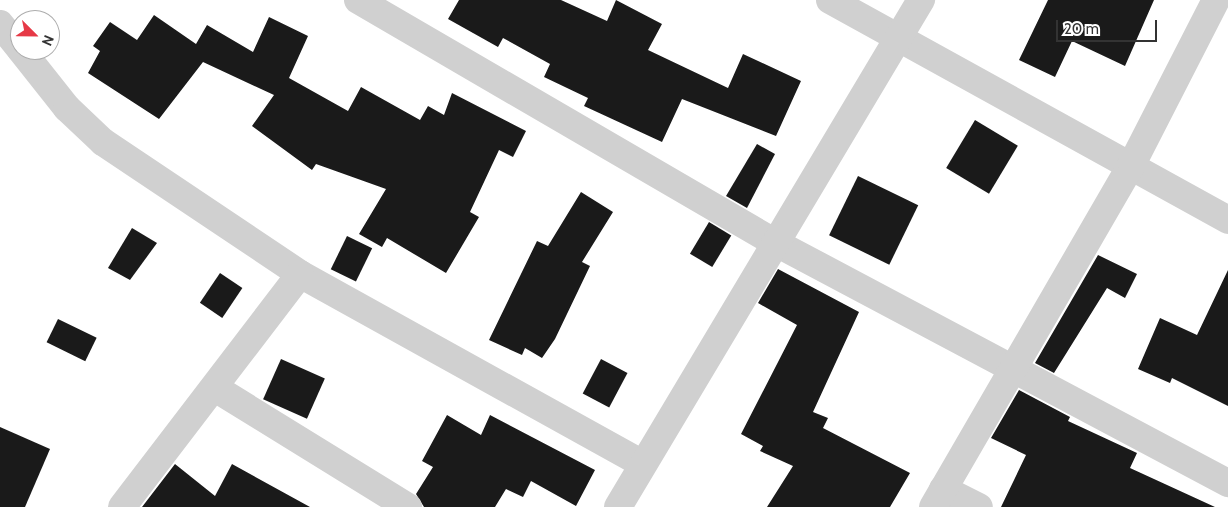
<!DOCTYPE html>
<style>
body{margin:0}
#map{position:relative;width:1228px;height:507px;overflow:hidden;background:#fff;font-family:Cabin,sans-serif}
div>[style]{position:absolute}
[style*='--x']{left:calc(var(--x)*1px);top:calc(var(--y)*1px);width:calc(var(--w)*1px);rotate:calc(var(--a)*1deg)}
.building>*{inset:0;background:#1a1a1a;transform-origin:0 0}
.street>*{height:28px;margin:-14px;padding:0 14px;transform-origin:14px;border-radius:14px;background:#d0d0d0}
span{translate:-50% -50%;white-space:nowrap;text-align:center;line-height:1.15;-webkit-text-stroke:5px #fff;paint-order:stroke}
.north{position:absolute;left:10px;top:10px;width:50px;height:50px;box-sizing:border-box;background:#fff;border:1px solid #adadad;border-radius:50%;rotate:113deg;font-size:14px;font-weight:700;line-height:20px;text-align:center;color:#333}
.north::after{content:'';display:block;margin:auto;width:18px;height:22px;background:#e63946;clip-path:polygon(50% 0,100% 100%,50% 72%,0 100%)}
.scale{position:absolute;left:1056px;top:20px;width:101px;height:22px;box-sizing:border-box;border:2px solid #333;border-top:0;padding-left:6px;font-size:15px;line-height:18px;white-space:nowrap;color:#333;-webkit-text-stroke:4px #fff;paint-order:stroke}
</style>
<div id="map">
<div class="building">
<i style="clip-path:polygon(459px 0,561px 0,607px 21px,616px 0,662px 24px,648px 50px,728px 88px,743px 54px,801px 81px,776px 136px,682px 99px,662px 142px,584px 106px,588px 98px,544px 77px,550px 64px,503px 38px,498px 47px,448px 19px)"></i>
<i style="clip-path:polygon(1048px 0,1154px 0,1125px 66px,1072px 41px,1055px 77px,1019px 60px)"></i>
<i style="clip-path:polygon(154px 15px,196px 44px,207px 25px,253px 52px,269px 17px,308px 36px,289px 78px,348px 111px,361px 87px,420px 120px,428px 106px,444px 115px,452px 93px,526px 131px,513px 157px,499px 150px,470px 212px,479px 217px,446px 273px,387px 238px,382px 247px,359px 234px,386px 189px,316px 164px,312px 170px,252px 126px,274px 95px,203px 62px,159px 119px,88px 73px,100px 51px,93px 46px,110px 22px,137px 40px)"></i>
<i style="left:975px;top:120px;width:50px;height:56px;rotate:31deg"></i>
<i style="clip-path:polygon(757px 144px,775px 154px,747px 208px,726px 196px)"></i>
<i style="left:858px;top:176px;width:67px;height:66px;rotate:26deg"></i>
<i style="clip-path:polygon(581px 192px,613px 212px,582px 262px,590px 266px,555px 339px,542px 358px,525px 348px,522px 355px,489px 340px,537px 241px,548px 246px)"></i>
<i style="left:709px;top:222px;width:26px;height:37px;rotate:31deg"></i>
<i style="clip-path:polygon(132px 228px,157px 243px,130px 280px,108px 268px)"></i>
<i style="left:347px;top:236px;width:28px;height:37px;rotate:26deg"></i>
<i style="clip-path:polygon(1098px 255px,1137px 274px,1125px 298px,1107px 288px,1054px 373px,1035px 363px)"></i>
<i style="clip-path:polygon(778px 269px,859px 312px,813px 412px,828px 418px,823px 428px,910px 473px,890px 507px,767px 507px,793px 466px,760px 451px,763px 446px,741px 434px,797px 325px,758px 303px)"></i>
<i style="clip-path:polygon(1228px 270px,1228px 406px,1172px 378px,1170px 383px,1138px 369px,1160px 318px,1197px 335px)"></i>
<i style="left:220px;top:273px;width:27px;height:36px;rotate:34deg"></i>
<i style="left:58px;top:319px;width:43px;height:26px;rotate:26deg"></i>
<i style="left:281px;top:359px;width:48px;height:44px;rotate:24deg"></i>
<i style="left:601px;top:359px;width:30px;height:39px;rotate:28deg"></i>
<i style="clip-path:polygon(1019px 390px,1070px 417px,1068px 421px,1137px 453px,1130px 468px,1215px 507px,1001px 507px,1026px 455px,991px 438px)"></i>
<i style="clip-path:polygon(447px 415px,481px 435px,490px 415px,595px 470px,576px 506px,531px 481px,523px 497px,506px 489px,495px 507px,424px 507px,416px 494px,433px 467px,422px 461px)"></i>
<i style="clip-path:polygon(0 427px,50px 449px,25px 507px,0 507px)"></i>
<i style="clip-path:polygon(175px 464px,215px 496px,232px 464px,310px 507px,142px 507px)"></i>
</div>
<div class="street">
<i style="--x:358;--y:0;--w:484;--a:30.2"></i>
<i style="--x:776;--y:243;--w:512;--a:27.97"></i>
<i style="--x:830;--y:0;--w:455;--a:28.9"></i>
<i style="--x:0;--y:24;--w:32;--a:51"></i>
<i style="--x:21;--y:50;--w:74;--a:51.6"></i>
<i style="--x:67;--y:108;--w:50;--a:43.4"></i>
<i style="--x:103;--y:142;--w:237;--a:33.8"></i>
<i style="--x:300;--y:274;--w:392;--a:29"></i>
<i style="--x:215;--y:388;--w:227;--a:31.7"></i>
<i style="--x:943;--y:489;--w:40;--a:26.6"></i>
<i style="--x:122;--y:507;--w:293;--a:-52.6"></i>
<i style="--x:618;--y:507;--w:591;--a:-59.14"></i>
<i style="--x:933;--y:507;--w:397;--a:-59.9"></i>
<i style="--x:1132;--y:164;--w:184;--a:-62.9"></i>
</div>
<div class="north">N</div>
<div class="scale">20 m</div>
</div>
